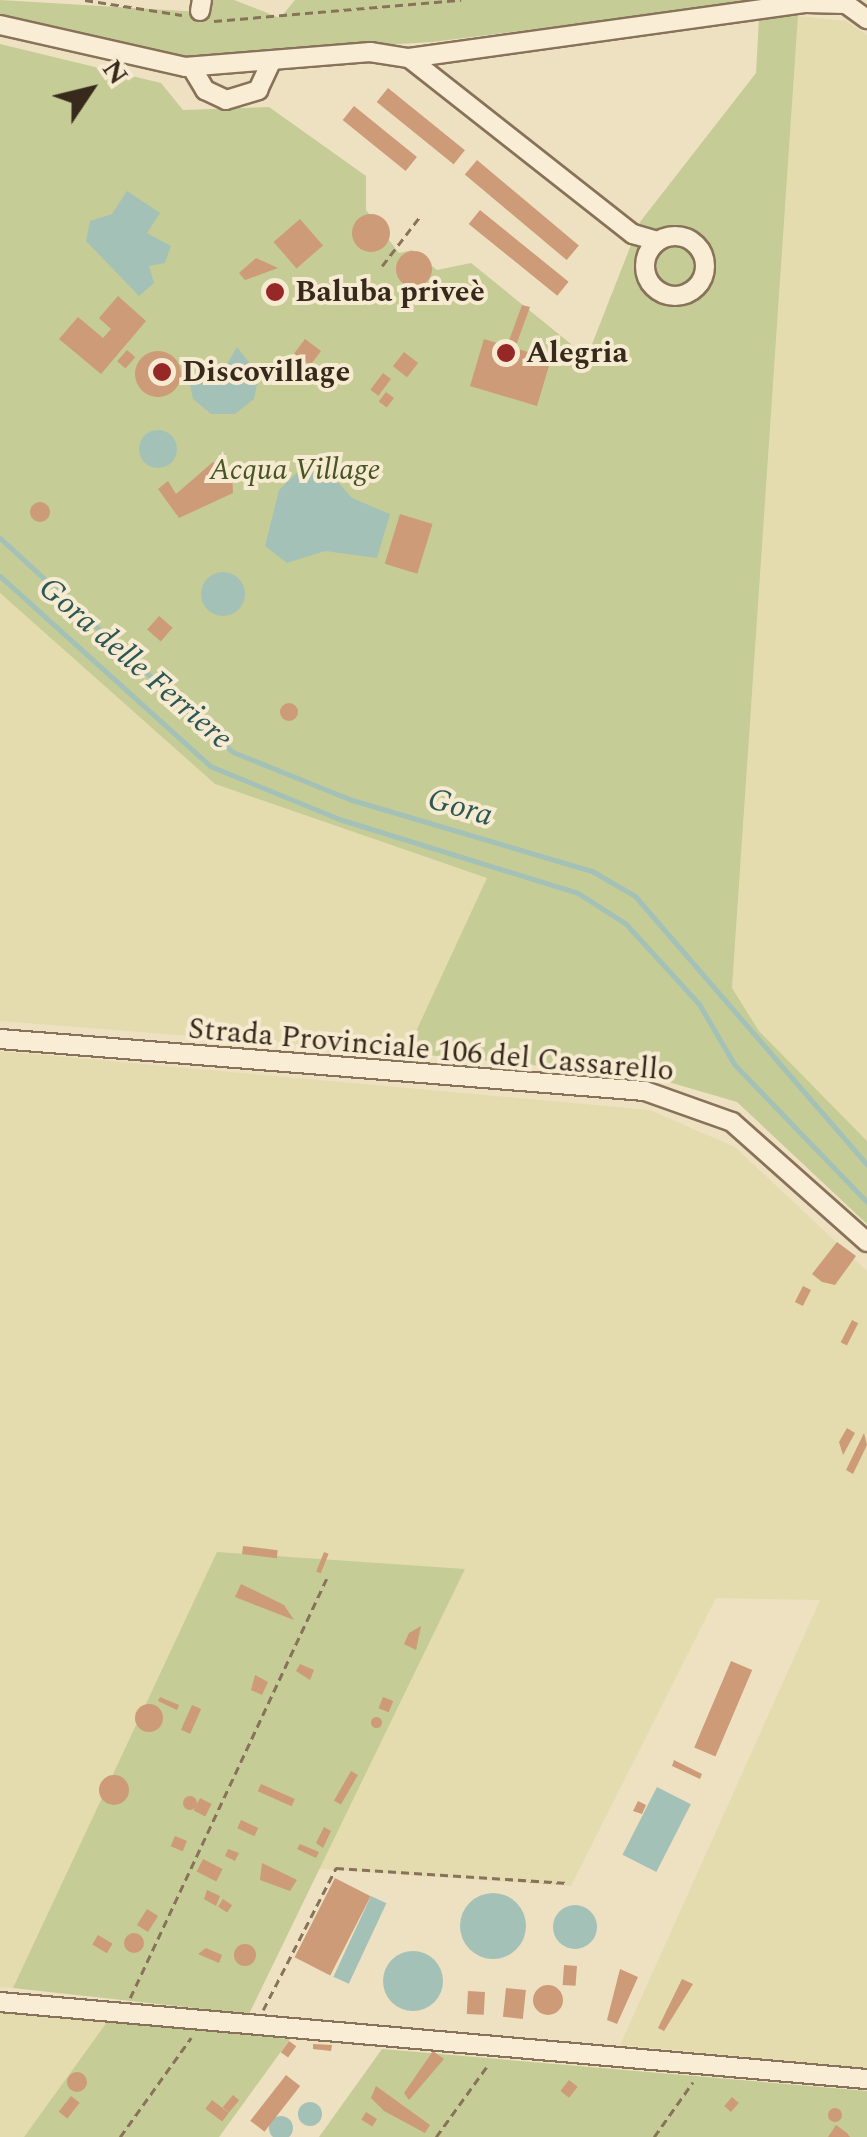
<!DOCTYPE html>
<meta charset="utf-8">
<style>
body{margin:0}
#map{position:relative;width:867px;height:2137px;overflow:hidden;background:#eee1c1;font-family:Spectral,serif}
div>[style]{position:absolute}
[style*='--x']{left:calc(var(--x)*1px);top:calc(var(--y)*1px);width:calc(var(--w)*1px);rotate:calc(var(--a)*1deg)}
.farmland>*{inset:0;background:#e4dcaf}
.green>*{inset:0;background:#c5cc95}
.water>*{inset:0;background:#a4c1b8;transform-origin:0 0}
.round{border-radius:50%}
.stream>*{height:5px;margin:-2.5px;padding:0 2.5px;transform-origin:2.5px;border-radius:2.5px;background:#a4c1b8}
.building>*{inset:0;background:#cd9b77;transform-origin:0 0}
.path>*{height:2.5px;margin-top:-1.25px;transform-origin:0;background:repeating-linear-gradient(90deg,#887259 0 8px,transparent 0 13px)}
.roads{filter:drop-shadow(2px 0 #887259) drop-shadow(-2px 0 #887259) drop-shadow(0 2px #887259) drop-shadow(0 -2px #887259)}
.minor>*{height:18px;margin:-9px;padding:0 9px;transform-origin:9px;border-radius:9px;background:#f9eed5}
.minor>.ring{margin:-9px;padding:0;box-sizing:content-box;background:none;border:18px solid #f9eed5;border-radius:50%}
.dots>*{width:28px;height:28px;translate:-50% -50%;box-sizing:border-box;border:5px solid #f6ebd1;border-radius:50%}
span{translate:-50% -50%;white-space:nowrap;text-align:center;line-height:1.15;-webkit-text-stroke:8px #f6ebd1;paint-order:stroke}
.poi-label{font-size:30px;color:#372a1d;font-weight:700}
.left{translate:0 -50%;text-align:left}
.park-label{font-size:30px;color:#475424;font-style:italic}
.street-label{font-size:30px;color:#372a1d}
.water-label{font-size:32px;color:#2c5755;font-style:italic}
.north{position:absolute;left:40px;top:40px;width:100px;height:100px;-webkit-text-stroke:8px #f6ebd1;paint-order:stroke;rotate:55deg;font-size:28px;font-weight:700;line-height:40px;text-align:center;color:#372a1d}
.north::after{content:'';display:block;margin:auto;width:35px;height:45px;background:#372a1d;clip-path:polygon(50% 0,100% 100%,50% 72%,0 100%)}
</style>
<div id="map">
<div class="farmland">
<i style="clip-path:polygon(798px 16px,846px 21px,867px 35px,867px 1141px,759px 1031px,732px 988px)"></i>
<i style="clip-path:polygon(0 593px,215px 784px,488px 878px,406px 1053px,0 1021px)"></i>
<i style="clip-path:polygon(0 1051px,650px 1110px,735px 1147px,867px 1271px,867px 2068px,620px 2045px,820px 1600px,716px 1598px,571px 1886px,319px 1869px,464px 1570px,13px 1988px,0 1987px)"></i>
<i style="clip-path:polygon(0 2012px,107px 2022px,24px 2137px,0 2137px)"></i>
</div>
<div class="green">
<i style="clip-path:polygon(0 0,201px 12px,210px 0,234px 0,280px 18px,295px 0,764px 0,432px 42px,164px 58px,28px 26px,0 15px)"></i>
<i style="clip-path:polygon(798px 16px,732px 988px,759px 1031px,867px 1141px,867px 1224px,737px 1102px,648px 1076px,406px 1053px,487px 878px,215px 784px,0 593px,0 44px,161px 83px,183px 110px,269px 107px,366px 176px,366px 210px,399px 253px,412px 250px,437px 270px,471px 263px,587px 357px,640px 222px,756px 73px,759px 18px)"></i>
<i style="clip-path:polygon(217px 1552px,465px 1569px,249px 2014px,13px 1988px)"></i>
<i style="clip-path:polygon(107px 2022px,290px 2039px,219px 2137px,24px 2137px)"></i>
<i style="clip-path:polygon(382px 2049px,867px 2091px,867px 2137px,319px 2137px)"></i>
</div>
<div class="water">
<i style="clip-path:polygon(127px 191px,160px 213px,147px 233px,171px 246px,165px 263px,149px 266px,154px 283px,139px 296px,86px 241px,90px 221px,112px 214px)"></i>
<i style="clip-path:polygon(237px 347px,259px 375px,254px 399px,235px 414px,211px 414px,193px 399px,188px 376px,224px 369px)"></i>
<i class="round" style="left:139px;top:430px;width:38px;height:38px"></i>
<i style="clip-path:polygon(321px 463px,352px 498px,390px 514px,377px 558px,325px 551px,287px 563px,265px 546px,279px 490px,306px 464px)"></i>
<i class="round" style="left:201px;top:572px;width:44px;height:44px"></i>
<i style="left:657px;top:1787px;width:38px;height:76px;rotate:27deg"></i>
<i class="round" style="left:460px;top:1893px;width:66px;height:66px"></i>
<i style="left:371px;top:1896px;width:17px;height:89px;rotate:25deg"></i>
<i class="round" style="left:553px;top:1905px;width:44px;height:44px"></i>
<i class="round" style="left:383px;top:1951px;width:60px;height:60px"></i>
<i class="round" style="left:298px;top:2102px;width:24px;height:24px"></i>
<i class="round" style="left:269px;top:2116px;width:24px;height:24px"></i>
</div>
<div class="stream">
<i style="--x:0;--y:538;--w:316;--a:42.6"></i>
<i style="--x:233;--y:752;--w:128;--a:22"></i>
<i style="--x:352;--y:800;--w:250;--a:16.5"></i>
<i style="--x:592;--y:871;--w:50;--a:30.2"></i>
<i style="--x:635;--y:896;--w:355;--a:49.2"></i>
<i style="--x:0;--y:576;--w:283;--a:42.1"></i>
<i style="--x:210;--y:766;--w:139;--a:22.3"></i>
<i style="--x:339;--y:819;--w:250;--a:17.2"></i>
<i style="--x:578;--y:893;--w:57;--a:32.9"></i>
<i style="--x:626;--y:924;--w:108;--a:47.6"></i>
<i style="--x:699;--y:1004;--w:69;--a:59.7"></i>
<i style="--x:734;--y:1064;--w:192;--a:46.1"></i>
</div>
<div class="building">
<i style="left:388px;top:88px;width:99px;height:18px;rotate:39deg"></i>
<i style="left:354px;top:106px;width:81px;height:18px;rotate:39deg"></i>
<i style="left:477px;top:160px;width:133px;height:19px;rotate:40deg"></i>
<i style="left:480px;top:210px;width:114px;height:18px;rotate:39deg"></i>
<i class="round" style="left:352px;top:214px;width:38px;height:38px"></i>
<i style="left:300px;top:219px;width:35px;height:35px;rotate:49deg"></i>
<i class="round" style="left:396px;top:251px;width:36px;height:36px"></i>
<i style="clip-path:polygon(256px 258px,278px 268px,245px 280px,239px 273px)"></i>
<i style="clip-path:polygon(118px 296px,146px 321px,101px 374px,59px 339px,78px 317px,103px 338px,111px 329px,99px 318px)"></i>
<i style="clip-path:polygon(522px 305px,530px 307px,515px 348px,551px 359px,537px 406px,470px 386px,484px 339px,507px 346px)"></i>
<i style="left:305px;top:339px;width:20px;height:18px;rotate:37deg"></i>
<i style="left:127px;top:350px;width:11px;height:15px;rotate:41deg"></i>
<i class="round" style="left:135px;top:351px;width:46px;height:46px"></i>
<i style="left:404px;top:352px;width:18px;height:18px;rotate:38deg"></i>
<i style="left:383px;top:373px;width:10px;height:21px;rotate:37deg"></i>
<i style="left:386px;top:392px;width:10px;height:12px;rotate:37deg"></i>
<i style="clip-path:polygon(213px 462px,232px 472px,233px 493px,179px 518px,158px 489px,168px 481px,176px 494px)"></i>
<i class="round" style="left:30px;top:502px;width:20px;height:20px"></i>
<i style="left:400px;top:514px;width:34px;height:52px;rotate:17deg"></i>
<i style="left:159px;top:616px;width:18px;height:18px;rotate:41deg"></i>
<i class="round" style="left:280px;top:703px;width:18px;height:18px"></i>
<i style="clip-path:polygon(837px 1242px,856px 1256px,835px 1285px,822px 1282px,812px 1274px)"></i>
<i style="left:803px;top:1286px;width:9px;height:18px;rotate:27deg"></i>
<i style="left:852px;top:1320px;width:7px;height:25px;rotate:27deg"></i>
<i style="clip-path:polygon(847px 1428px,855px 1433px,843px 1455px,839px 1442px)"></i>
<i style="clip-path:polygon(864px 1433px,867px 1445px,853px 1474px,846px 1470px)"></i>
<i style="left:243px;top:1546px;width:35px;height:8px;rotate:7deg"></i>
<i style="left:324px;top:1552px;width:5px;height:21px;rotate:22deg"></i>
<i style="clip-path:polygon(241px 1584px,284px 1605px,294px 1620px,235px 1597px)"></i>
<i style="clip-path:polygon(421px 1626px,416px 1650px,404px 1644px,409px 1633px)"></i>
<i style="left:731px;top:1661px;width:23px;height:94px;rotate:23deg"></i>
<i style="clip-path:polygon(300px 1664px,314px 1670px,310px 1680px,296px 1671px)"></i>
<i style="clip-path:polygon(255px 1675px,268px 1682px,262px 1695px,251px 1690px)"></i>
<i style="clip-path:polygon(160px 1697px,179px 1705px,177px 1710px,158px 1701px)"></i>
<i style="left:383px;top:1697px;width:11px;height:12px;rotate:22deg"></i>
<i class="round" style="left:135px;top:1704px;width:28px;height:28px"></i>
<i style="left:192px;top:1705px;width:10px;height:27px;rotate:24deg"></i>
<i class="round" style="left:370.5px;top:1716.5px;width:11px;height:11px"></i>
<i style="clip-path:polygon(674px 1760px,702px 1774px,700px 1779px,672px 1766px)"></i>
<i style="left:351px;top:1771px;width:8px;height:34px;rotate:30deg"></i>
<i class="round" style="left:99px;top:1775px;width:30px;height:30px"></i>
<i style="left:261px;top:1784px;width:37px;height:8px;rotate:24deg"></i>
<i class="round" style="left:183px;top:1796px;width:14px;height:14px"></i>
<i style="left:200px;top:1798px;width:13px;height:14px;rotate:27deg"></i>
<i style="clip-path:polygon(638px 1801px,646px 1805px,642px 1814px,633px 1811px)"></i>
<i style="left:241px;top:1820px;width:19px;height:9px;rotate:25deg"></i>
<i style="clip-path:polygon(324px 1827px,331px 1831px,323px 1848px,316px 1843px)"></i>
<i style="left:175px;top:1836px;width:13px;height:11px;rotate:23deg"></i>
<i style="clip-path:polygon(300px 1844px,319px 1852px,316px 1858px,297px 1849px)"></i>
<i style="clip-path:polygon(228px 1849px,239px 1853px,235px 1861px,225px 1856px)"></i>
<i style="left:203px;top:1859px;width:22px;height:14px;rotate:27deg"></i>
<i style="clip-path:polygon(262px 1863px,297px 1880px,290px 1891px,260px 1880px)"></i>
<i style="left:335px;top:1878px;width:40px;height:89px;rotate:27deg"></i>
<i style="clip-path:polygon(207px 1890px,220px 1896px,216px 1906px,204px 1899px)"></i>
<i style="left:223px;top:1899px;width:11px;height:9px;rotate:34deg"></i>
<i style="left:147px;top:1909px;width:13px;height:19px;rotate:32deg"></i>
<i class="round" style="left:124px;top:1933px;width:20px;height:20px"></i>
<i style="left:98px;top:1935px;width:17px;height:11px;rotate:31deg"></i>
<i class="round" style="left:234px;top:1944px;width:22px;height:22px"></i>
<i style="clip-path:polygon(206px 1948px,222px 1955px,219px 1963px,198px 1954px)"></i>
<i style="left:564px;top:1965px;width:13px;height:20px;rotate:4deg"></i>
<i style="clip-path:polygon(620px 1969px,638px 1977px,617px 2024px,607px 2020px)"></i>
<i style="clip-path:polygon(682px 1979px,693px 1984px,664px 2031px,658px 2028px)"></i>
<i class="round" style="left:533px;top:1985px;width:30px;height:30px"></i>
<i style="left:506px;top:1988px;width:20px;height:29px;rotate:6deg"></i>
<i style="left:468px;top:1991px;width:17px;height:23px;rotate:3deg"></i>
<i style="left:289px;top:2041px;width:9px;height:14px;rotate:36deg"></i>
<i style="clip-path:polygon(313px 2044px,332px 2045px,331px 2051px,313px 2049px)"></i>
<i style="clip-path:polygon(433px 2051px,444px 2059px,409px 2100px,404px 2093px)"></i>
<i class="round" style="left:67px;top:2072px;width:20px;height:20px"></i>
<i style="left:286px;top:2075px;width:18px;height:58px;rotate:38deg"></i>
<i style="left:569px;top:2080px;width:11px;height:14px;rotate:38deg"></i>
<i style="clip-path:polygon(376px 2086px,430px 2125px,425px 2133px,384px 2111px,371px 2098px)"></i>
<i style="left:233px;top:2095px;width:8px;height:16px;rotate:40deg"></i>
<i style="left:71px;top:2096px;width:11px;height:20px;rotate:38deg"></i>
<i style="left:732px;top:2097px;width:9px;height:12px;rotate:41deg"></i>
<i style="left:212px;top:2100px;width:21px;height:11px;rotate:37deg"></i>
<i class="round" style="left:828px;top:2108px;width:14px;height:14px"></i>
<i style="left:366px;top:2112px;width:13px;height:9px;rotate:32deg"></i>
<i style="clip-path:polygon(836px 2125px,847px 2133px,850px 2137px,828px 2137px)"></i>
</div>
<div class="path">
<i style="--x:85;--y:0;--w:98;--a:8.8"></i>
<i style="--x:214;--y:21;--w:248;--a:-4.9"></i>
<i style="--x:382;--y:266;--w:64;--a:-52.6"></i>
<i style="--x:130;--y:1998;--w:463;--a:-64.9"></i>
<i style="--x:263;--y:2010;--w:160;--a:-62.8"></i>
<i style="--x:336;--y:1868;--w:232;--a:3.7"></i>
<i style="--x:120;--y:2137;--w:122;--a:-54.4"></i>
<i style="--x:436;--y:2137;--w:89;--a:-54.2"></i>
<i style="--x:654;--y:2137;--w:67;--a:-54.7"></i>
</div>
<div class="roads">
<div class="minor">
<i style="--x:200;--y:11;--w:11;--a:-80"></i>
<i style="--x:0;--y:25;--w:190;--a:12.8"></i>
<i style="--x:185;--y:67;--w:186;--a:-4.6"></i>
<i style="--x:370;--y:52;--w:39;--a:9"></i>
<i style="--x:409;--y:58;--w:285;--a:38.2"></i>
<i style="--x:633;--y:234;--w:25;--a:16"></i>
<i style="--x:409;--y:58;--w:401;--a:-7.9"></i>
<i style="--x:806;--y:3;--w:40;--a:1.4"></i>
<i style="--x:846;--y:4;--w:26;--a:36"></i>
<i style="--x:192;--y:68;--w:26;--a:59"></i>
<i style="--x:205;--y:90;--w:23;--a:25"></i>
<i style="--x:226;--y:100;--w:34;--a:-17"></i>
<i style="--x:258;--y:90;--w:29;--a:-65"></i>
<i class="ring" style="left:645px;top:236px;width:42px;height:42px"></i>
<i style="--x:0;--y:1039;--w:647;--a:4.61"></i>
<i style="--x:645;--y:1091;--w:92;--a:19.6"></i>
<i style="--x:732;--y:1122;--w:181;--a:41.6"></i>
<i style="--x:0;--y:2002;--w:870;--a:5.08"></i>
</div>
</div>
<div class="dots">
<i style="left:275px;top:292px;background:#972828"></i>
<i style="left:506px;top:353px;background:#972828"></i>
<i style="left:162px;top:372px;background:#972828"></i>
</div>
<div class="poi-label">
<span class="left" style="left:295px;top:292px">Baluba priveè</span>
<span class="left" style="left:526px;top:353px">Alegria</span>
<span class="left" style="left:182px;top:372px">Discovillage</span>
</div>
<div class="park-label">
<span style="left:295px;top:470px">Acqua Village</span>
</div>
<div class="street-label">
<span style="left:431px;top:1050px;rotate:5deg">Strada Provinciale 106 del Cassarello</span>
</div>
<div class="water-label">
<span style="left:135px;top:664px;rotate:41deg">Gora delle Ferriere</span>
<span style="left:460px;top:808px;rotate:16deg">Gora</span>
</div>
<div class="north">N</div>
</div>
